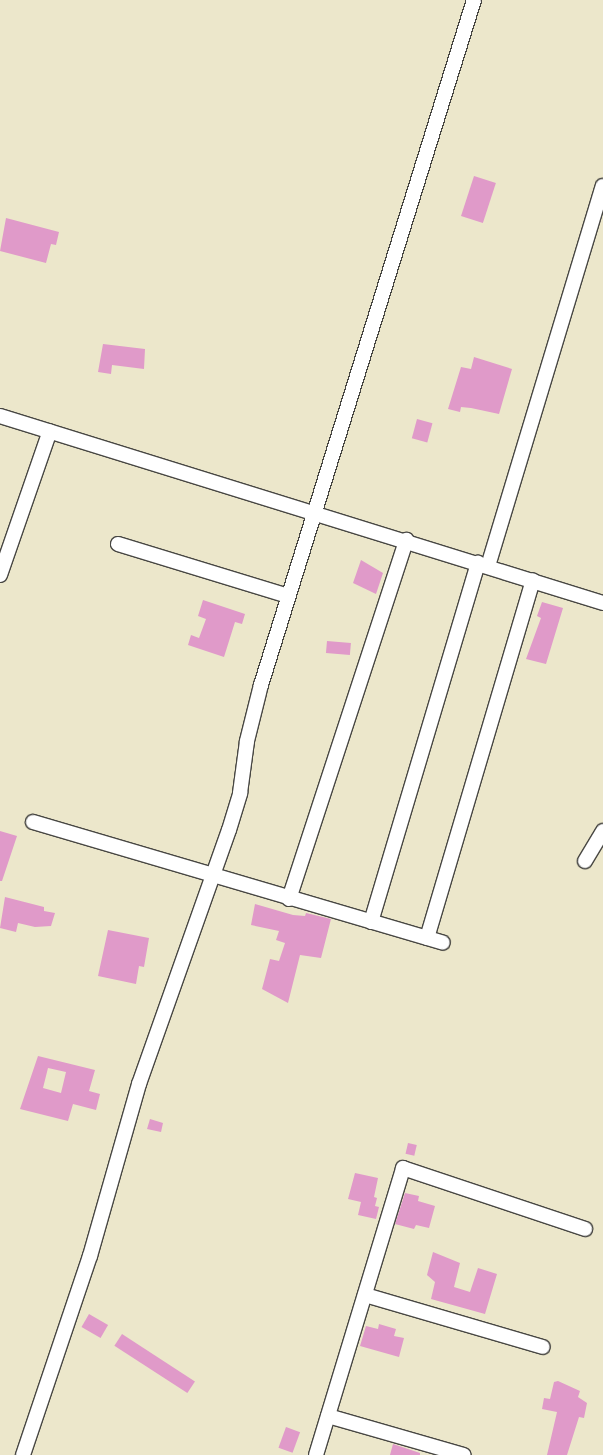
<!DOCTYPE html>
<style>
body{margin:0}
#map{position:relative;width:603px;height:1455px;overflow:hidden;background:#ece7cb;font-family:Delius,sans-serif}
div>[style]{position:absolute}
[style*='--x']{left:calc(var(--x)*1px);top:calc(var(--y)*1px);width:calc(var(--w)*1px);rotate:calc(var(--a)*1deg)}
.building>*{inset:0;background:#e09ac9;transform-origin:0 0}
.roads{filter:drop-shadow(1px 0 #484743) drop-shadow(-1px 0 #484743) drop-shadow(0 1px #484743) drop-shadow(0 -1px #484743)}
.minor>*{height:14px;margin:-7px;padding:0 7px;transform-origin:7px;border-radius:7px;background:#fff}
span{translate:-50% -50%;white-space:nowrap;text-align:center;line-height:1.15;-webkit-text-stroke:4.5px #fdfcf7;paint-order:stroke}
</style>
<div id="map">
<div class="building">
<i style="left:474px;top:176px;width:23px;height:42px;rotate:18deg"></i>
<i style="clip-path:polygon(6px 218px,59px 232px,56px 245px,51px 244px,46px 263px,0 251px)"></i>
<i style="clip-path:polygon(103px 344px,145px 349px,144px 369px,112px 365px,111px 374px,98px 372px)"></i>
<i style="clip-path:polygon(474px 357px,512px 369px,499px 414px,471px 408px,461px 407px,460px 412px,448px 409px,461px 367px,471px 369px)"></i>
<i style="left:417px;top:419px;width:16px;height:20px;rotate:15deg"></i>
<i style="clip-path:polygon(361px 560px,383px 573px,376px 594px,353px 583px)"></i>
<i style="clip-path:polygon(203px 600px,245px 614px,242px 624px,235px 622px,224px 657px,188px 645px,191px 635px,199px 638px,206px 619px,198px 616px)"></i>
<i style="clip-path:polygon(542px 602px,563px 608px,546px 664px,526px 659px,541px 618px,537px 616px)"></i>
<i style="left:327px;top:641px;width:24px;height:12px;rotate:5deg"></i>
<i style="clip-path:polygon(0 831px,17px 836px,2px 881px,0 881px)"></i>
<i style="clip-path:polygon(5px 897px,44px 907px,44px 911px,55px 913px,51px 926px,35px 927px,18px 923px,16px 932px,0 928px)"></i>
<i style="clip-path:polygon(255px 904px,293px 915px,305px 916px,306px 913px,331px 919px,321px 958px,300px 955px,288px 1003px,262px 989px,270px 959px,279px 961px,285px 943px,276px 940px,279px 931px,251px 925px)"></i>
<i style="clip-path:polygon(108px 930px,149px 938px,144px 967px,139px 966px,136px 984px,98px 976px)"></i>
<i style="clip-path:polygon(evenodd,38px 1056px,95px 1070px,89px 1091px,100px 1094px,96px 1110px,73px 1104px,68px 1121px,20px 1109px,38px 1056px,48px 1068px,66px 1072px,61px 1093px,43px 1088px,48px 1068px)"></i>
<i style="clip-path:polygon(150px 1119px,163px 1123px,161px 1132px,147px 1129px)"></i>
<i style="left:408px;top:1143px;width:9px;height:11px;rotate:13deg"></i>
<i style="clip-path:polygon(355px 1173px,378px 1178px,374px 1197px,377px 1198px,375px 1206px,379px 1207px,376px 1219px,358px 1215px,361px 1202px,348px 1199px)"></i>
<i style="clip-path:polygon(405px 1193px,419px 1196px,418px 1201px,435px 1206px,429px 1228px,416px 1225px,414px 1229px,395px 1224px)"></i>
<i style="clip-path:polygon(433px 1252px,460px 1263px,454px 1287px,470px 1292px,478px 1268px,497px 1274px,485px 1314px,431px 1299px,435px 1282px,427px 1275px)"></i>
<i style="left:89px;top:1314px;width:22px;height:15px;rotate:30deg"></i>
<i style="clip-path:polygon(379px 1324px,396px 1329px,394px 1336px,404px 1338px,399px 1357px,360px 1346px,366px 1326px,378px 1329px)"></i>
<i style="left:122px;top:1334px;width:87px;height:14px;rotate:33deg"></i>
<i style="clip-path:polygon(558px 1381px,580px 1391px,578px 1397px,587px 1403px,584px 1418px,579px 1417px,567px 1455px,547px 1455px,557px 1412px,542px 1409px,544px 1398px,550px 1399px,554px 1382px)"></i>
<i style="left:286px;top:1427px;width:15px;height:22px;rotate:20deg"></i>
<i style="clip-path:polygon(393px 1444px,420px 1453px,420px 1455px,390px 1455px)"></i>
</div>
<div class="roads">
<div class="minor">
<i style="--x:0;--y:416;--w:631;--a:17.23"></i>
<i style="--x:118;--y:544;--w:178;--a:17"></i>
<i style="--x:488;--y:566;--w:397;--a:-73.2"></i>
<i style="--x:0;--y:575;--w:152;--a:-70.9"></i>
<i style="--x:33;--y:822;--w:427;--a:16.4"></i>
<i style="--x:585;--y:861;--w:35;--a:-59"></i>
<i style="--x:289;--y:899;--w:378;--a:-71.9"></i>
<i style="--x:371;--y:922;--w:375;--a:-73.4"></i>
<i style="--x:427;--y:938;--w:373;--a:-73.5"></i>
<i style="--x:365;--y:1295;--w:185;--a:16.3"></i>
<i style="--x:328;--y:1416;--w:141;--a:16"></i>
<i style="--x:23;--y:1455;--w:210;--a:-71.4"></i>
<i style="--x:90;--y:1256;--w:179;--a:-74.1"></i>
<i style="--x:139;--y:1084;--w:269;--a:-70.5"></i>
<i style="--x:229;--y:830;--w:39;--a:-73"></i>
<i style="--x:240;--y:793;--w:52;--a:-82.3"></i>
<i style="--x:247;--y:741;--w:58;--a:-76"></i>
<i style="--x:261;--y:685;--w:717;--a:-72.73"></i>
<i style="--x:316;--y:1455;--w:300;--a:-73.1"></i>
<i style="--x:403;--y:1168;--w:192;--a:18.5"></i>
</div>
</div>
</div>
